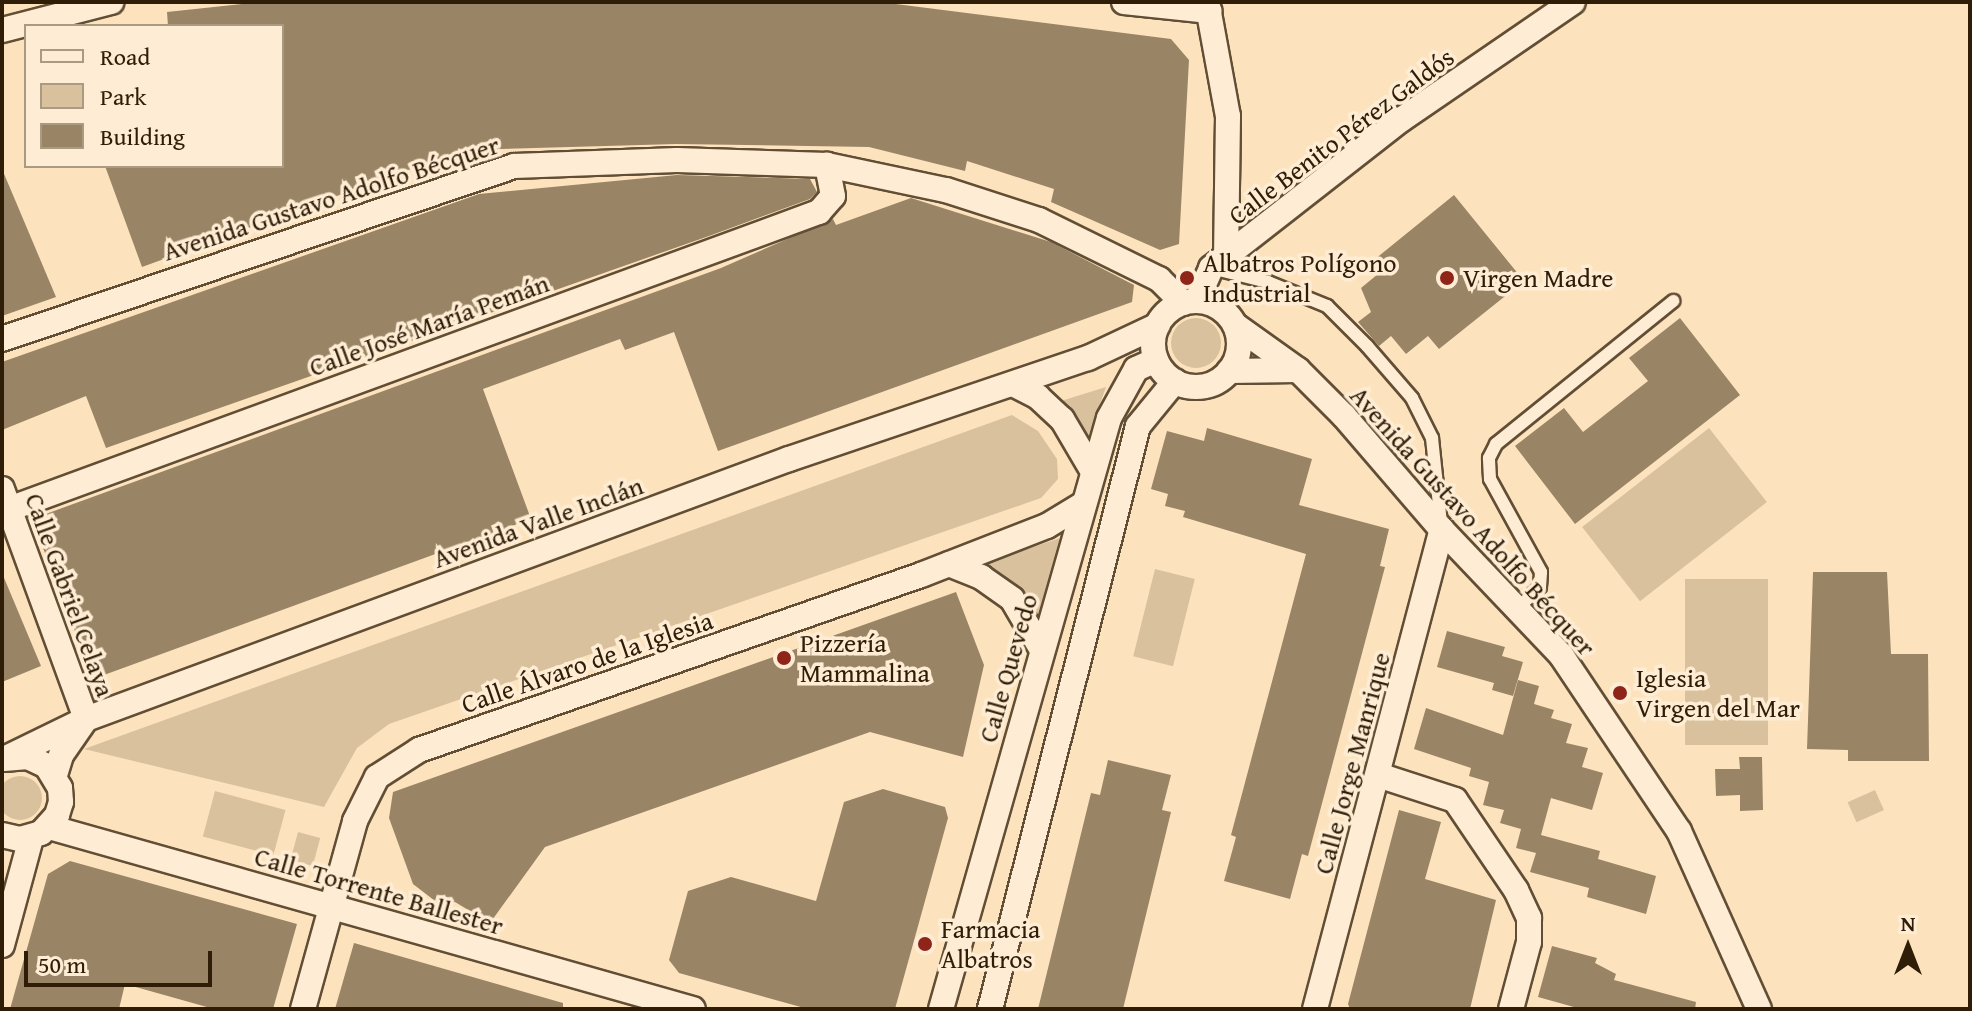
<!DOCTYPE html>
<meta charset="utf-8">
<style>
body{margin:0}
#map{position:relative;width:1972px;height:1011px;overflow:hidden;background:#fde3bd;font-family:"Gentium Book Plus",serif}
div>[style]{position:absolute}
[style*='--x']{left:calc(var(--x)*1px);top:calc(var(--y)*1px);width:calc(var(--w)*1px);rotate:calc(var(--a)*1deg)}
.green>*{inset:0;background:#dac19e;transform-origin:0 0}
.round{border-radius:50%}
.building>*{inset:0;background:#9a8466}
.roads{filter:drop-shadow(2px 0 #624e35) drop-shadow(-2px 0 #624e35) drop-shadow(0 2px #624e35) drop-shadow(0 -2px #624e35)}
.service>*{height:12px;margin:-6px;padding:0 6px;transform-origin:6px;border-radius:6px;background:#feedd4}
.minor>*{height:24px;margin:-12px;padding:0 12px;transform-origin:12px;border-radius:12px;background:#feedd4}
.minor>.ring{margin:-12px;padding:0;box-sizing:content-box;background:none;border:24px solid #feedd4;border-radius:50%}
.dots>*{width:22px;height:22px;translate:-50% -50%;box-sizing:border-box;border:4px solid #feedd4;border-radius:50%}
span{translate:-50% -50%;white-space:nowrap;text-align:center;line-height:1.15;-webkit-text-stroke:7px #feedd4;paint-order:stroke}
.street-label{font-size:26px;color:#2f1d08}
.poi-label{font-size:26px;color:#2f1d08}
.left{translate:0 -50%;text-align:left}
.frame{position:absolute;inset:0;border:4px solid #2f1d08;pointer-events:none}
.legend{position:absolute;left:24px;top:24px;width:260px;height:144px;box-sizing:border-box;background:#feedd4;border:2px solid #ab9a82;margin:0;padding:10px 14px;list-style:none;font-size:24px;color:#2f1d08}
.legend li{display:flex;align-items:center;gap:16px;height:40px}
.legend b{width:40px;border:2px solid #ab9a82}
.north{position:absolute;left:1868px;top:907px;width:80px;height:80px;-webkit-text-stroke:6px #feedd4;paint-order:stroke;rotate:0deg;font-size:22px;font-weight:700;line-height:32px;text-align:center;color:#2f1d08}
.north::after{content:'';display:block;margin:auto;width:28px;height:36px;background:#2f1d08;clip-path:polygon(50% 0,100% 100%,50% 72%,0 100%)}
.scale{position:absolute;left:24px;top:951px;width:188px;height:36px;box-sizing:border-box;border:4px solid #2f1d08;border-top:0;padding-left:10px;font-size:24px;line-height:28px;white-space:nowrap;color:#2f1d08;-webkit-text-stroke:6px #feedd4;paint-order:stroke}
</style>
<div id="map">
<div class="green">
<i class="round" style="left:1171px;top:318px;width:50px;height:50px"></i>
<i style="clip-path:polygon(1106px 387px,1087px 440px,1061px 401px)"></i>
<i style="clip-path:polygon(1012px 415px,1038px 431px,1057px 459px,1058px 479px,1041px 498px,389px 724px,357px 748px,324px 807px,84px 749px)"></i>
<i style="left:1709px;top:428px;width:94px;height:161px;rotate:52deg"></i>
<i style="clip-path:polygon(1060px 538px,1038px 617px,1015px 583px,983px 564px)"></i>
<i style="left:1155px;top:569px;width:41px;height:90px;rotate:14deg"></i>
<i style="left:1685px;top:579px;width:83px;height:166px"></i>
<i class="round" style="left:-2px;top:776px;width:44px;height:44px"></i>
<i style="left:1875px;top:790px;width:22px;height:30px;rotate:66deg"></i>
<i style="left:215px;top:791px;width:73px;height:47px;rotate:15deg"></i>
<i style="left:298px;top:832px;width:23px;height:29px;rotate:15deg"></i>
</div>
<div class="building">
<i style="clip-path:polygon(261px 2px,880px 2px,1171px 39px,1189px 60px,1179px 244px,1160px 250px,1051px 202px,1054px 189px,967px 161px,965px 171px,869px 147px,676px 144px,500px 149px,408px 170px,142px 267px,105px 166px,282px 166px,282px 26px,168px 26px,167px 12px)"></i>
<i style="clip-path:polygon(2px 169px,56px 297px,2px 316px)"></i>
<i style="clip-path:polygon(677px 175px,810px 179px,817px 192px,810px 199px,709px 236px,106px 448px,86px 396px,2px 430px,2px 362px,479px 194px)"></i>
<i style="clip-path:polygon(1454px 195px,1524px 281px,1439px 349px,1428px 336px,1406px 354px,1391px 336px,1379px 346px,1358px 322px,1371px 312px,1361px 288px,1378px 274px,1369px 264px)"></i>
<i style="clip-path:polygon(911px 198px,1051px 242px,1134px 285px,1132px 302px,718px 451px,674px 332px,625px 350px,620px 339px,483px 389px,531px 519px,93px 679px,32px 519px,721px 268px,833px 219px,836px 225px)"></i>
<i style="clip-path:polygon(1680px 318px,1740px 395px,1575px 524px,1515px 446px,1564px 408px,1583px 432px,1648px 381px,1629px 358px)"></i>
<i style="clip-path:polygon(1207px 428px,1312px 459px,1299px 505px,1389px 529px,1380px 566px,1385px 567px,1308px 856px,1302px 854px,1290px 899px,1224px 881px,1236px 837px,1231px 835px,1306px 554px,1183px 517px,1185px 511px,1165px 506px,1168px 494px,1151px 489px,1167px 431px,1204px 441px)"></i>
<i style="clip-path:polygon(1813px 572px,1887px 572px,1891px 654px,1928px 654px,1929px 761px,1848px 761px,1848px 750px,1807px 749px)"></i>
<i style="clip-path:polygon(2px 573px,41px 666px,2px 682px)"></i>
<i style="clip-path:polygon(956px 592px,984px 665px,963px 757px,870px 732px,545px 847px,490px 923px,455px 902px,439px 904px,413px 884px,389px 818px,393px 792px)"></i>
<i style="clip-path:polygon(1447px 631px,1505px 647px,1502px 656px,1523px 662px,1513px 696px,1492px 690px,1494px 683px,1437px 667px)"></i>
<i style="clip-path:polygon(1518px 680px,1539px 686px,1534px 704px,1554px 710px,1551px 718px,1572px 724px,1566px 743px,1588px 748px,1582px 767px,1603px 773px,1592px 810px,1551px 798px,1541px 835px,1600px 851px,1598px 859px,1656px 876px,1646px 914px,1587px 897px,1589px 888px,1530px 872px,1536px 853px,1516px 848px,1521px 829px,1500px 823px,1504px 810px,1483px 805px,1489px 782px,1469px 776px,1471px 768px,1414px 749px,1426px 708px,1503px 735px)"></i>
<i style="clip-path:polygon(1739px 757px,1762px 757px,1763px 810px,1740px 811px,1740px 795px,1716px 796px,1715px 769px,1740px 769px)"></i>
<i style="clip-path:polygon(1108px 760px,1171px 775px,1162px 810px,1171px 812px,1123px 1009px,1038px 1009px,1091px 793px,1100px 795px)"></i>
<i style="clip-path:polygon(883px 789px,945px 807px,948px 818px,895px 1009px,808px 1009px,679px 973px,669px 960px,688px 891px,731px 877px,816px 901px,844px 802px)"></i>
<i style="clip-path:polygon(1399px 810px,1441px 822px,1425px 879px,1496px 900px,1470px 1009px,1350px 1009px,1348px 1004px)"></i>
<i style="clip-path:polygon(70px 861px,297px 924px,273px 1009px,214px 1009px,125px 984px,119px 1009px,10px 1009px,48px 874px)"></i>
<i style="clip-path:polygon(354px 943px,563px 1003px,563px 1009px,335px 1009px)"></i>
<i style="clip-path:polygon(1552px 946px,1597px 958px,1595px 963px,1616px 974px,1614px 980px,1696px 1002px,1695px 1009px,1581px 1009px,1538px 997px)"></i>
</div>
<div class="roads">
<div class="service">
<i style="--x:1211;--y:268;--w:59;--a:13.8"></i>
<i style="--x:1268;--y:282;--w:64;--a:22.1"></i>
<i style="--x:1327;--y:306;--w:57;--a:45"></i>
<i style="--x:1367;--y:346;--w:69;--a:49.1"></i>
<i style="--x:1412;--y:398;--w:45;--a:63.4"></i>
<i style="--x:1432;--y:438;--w:85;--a:84"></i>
<i style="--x:1517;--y:609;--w:32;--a:-44"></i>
<i style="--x:1540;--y:587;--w:15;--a:-86"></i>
<i style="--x:1541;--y:572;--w:106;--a:-118.7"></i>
<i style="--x:1490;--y:479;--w:21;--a:-93"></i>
<i style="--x:1489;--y:458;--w:16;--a:-63"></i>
<i style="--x:1496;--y:444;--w:228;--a:-38.9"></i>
</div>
<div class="minor">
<i style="--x:1124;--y:2;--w:86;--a:6"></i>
<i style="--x:1207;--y:2;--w:116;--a:79.6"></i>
<i style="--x:1228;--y:116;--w:141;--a:90.8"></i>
<i style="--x:2;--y:30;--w:113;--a:-14.4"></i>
<i style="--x:1197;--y:300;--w:35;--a:-66"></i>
<i style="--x:1211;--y:268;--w:242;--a:-38"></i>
<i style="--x:1402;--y:119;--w:207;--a:-34.4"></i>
<i class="ring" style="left:1153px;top:301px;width:62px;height:62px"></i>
<i style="--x:1235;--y:325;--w:77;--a:35.5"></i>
<i style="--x:1298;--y:370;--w:65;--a:45"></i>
<i style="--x:1344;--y:416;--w:150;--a:49.3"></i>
<i style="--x:1442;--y:530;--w:173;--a:46.4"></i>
<i style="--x:1561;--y:655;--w:212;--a:56.2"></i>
<i style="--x:1679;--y:831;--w:195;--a:65.8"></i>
<i style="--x:2;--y:339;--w:540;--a:-18.67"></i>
<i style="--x:514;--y:166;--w:163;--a:-2.1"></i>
<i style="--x:677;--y:160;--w:150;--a:1.9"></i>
<i style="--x:827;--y:165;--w:122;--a:11.9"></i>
<i style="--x:946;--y:190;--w:98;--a:17.9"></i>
<i style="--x:1039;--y:220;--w:134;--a:26.2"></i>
<i style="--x:1159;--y:279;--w:34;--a:45"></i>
<i style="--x:1229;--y:371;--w:69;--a:-0.8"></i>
<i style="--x:1013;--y:384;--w:28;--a:27"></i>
<i style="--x:1038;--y:397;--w:33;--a:43"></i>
<i style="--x:1062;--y:419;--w:59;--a:59.5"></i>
<i style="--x:2;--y:489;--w:245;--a:69.9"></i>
<i style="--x:9;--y:509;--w:863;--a:-20.14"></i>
<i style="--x:819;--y:212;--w:21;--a:-49"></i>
<i style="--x:833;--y:196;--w:32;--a:-101"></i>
<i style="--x:949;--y:564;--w:35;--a:22"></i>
<i style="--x:981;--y:577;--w:38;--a:35"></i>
<i style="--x:1012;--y:599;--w:59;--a:59.5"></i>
<i style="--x:6;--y:758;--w:89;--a:-26"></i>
<i style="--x:86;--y:719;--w:750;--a:-20.3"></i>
<i style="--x:789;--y:459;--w:316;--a:-18.7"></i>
<i style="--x:1088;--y:358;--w:77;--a:-25.2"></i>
<i style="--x:55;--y:775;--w:21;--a:-73"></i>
<i style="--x:61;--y:755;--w:44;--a:-55.2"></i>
<i style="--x:1378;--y:775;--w:81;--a:18"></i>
<i style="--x:1455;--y:800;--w:109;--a:55.9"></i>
<i style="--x:1516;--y:890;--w:31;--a:65"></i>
<i style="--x:1529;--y:918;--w:24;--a:90"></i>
<i style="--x:1529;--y:942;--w:69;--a:105"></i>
<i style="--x:49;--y:827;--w:669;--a:15.78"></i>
<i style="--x:2;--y:835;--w:18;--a:13"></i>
<i style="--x:20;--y:839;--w:22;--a:-16"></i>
<i style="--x:41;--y:833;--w:24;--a:-48"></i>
<i style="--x:57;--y:815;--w:14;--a:-73"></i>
<i style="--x:61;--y:802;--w:14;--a:-94"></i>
<i style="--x:60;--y:788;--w:26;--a:-121"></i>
<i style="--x:47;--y:766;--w:21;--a:-155"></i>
<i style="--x:28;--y:757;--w:24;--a:175"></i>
<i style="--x:2;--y:945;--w:111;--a:-74.8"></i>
<i style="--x:303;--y:1009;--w:195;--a:-74.5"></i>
<i style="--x:355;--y:821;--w:49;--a:-63.4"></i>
<i style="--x:377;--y:777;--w:50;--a:-32.7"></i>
<i style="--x:419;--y:750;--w:532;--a:-19.22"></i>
<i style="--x:921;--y:575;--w:135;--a:-21.3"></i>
<i style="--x:1047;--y:526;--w:42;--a:-31.4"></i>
<i style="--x:941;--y:1009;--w:614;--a:-74.13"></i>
<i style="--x:1109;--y:418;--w:56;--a:-61.1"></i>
<i style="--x:1136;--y:369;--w:22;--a:-24"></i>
<i style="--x:990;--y:1009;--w:601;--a:-75.76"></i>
<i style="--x:1138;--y:426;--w:58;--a:-50.6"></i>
<i style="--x:1315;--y:1009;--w:496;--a:-75.2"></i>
</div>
</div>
<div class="dots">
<i style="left:1187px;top:278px;background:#8f2418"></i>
<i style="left:1447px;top:278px;background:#8f2418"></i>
<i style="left:784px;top:658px;background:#8f2418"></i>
<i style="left:1620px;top:693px;background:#8f2418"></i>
<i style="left:925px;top:944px;background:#8f2418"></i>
</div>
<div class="street-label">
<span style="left:1341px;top:136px;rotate:-37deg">Calle Benito Pérez Galdós</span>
<span style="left:331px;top:198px;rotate:-18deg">Avenida Gustavo Adolfo Bécquer</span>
<span style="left:429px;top:325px;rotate:-20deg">Calle José María Pemán</span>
<span style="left:1473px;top:521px;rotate:48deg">Avenida Gustavo Adolfo Bécquer</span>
<span style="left:538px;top:522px;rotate:-20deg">Avenida Valle Inclán</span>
<span style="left:70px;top:595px;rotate:70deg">Calle Gabriel Celaya</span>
<span style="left:587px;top:662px;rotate:-19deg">Calle Álvaro de la Iglesia</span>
<span style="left:1008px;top:668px;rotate:-74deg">Calle Quevedo</span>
<span style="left:1352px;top:763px;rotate:-75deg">Calle Jorge Manrique</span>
<span style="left:379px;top:891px;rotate:16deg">Calle Torrente Ballester</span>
</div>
<div class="poi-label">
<span class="left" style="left:1203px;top:278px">Albatros Polígono<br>Industrial</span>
<span class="left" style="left:1463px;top:278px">Virgen Madre</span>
<span class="left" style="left:800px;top:658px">Pizzería<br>Mammalina</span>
<span class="left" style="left:1636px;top:693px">Iglesia<br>Virgen del Mar</span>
<span class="left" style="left:941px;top:944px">Farmacia<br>Albatros</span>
</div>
<div class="frame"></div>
<ul class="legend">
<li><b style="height:10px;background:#feedd4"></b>Road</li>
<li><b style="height:22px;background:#dac19e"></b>Park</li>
<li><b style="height:22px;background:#9a8466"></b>Building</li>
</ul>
<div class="north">N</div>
<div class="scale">50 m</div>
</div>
